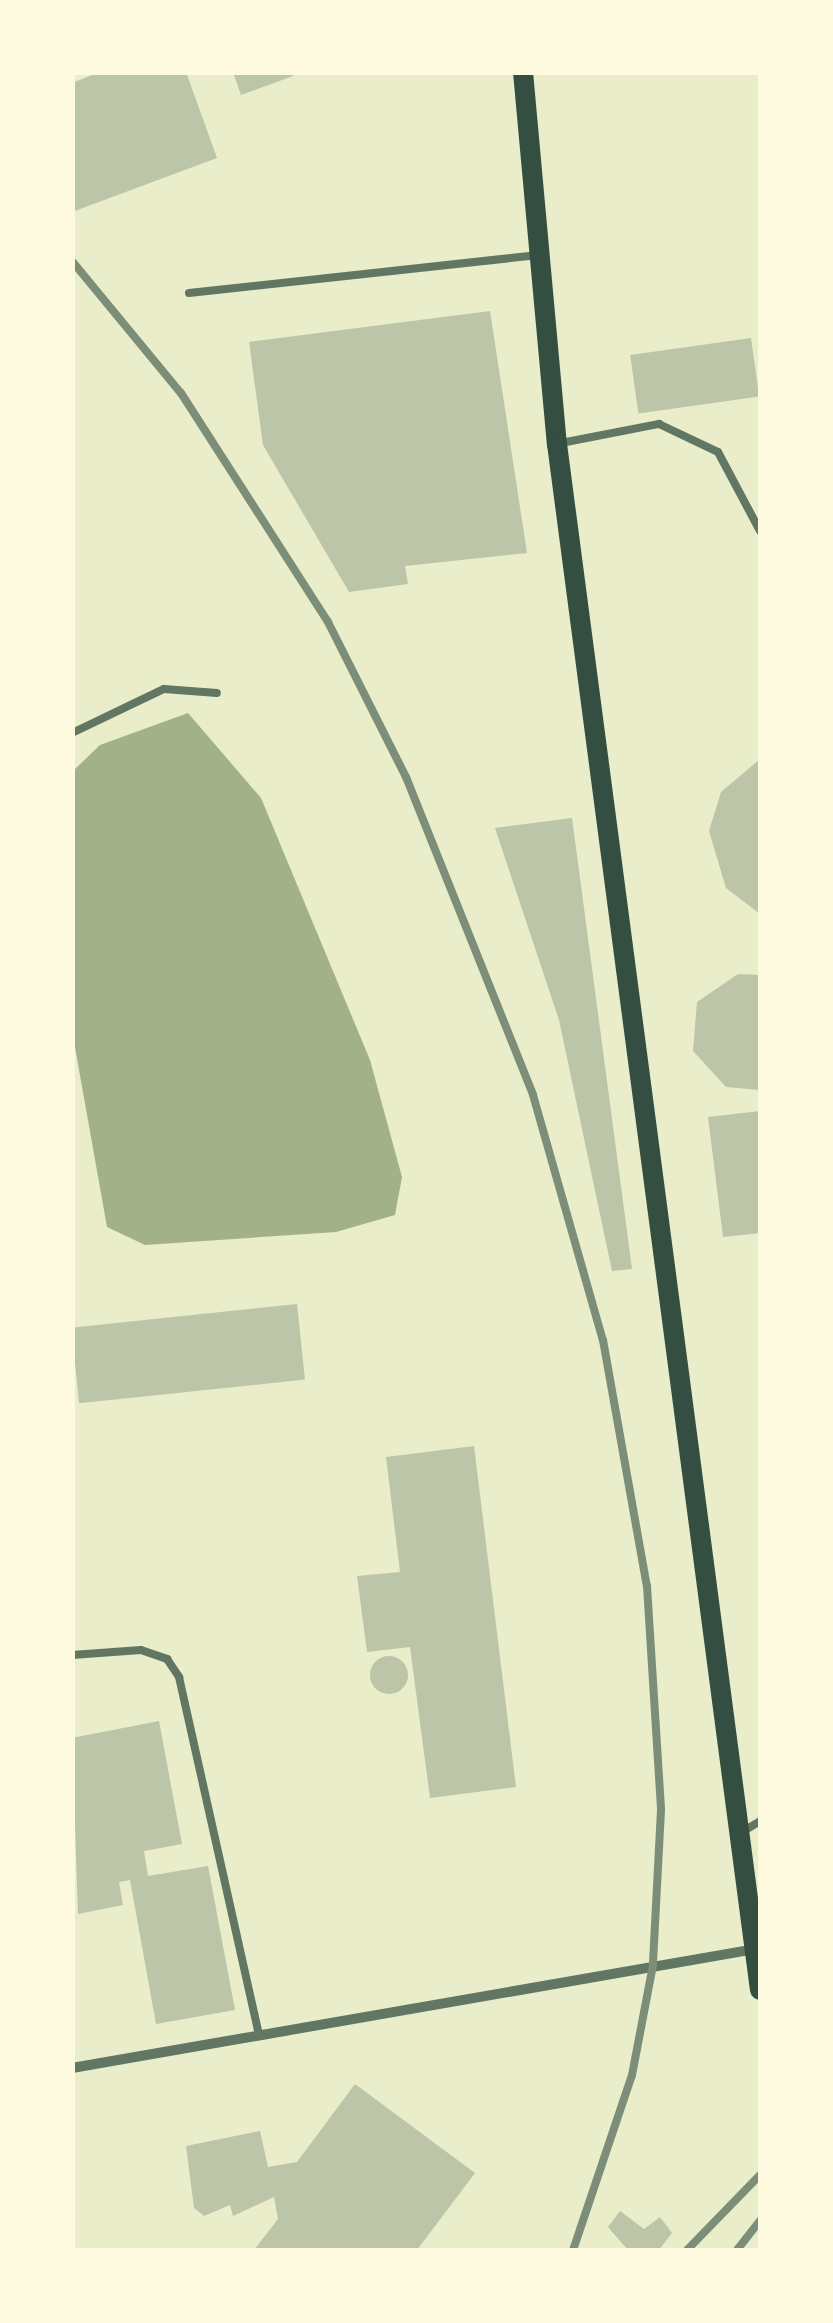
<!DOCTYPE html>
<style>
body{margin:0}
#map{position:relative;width:833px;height:2323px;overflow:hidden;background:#e9edc9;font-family:Montserrat,sans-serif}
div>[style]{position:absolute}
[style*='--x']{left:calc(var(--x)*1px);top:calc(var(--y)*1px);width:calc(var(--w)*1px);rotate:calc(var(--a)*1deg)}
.water>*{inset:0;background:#a3b18a}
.building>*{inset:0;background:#bcc5a7;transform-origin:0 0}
.round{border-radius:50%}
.service>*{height:8px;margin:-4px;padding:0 4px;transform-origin:4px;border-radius:4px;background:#617663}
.minor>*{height:10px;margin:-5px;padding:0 5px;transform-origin:5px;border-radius:5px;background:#617663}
.secondary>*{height:20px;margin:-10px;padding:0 10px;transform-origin:10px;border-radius:10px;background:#344e41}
.rail>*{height:8px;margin:-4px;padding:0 4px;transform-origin:4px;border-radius:4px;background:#7c8e77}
span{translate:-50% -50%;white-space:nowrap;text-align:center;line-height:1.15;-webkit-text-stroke:8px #fefae0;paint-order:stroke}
.frame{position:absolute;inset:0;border:75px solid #fefae0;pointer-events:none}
</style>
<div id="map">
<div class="water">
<i style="clip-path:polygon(188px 713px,261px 798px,370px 1060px,402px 1177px,395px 1215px,336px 1232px,145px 1245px,107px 1227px,73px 1036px,73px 771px,100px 745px)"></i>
</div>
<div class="building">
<i style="clip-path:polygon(100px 72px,186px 72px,217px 158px,72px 212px,72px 83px)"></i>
<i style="clip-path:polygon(233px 72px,292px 72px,293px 76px,241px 95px)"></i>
<i style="clip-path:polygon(490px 311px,527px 553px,405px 566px,408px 584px,349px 592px,263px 445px,249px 342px)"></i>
<i style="left:751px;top:338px;width:59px;height:122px;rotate:82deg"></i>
<i style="clip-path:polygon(760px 759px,760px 914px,726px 888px,709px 831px,721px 792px)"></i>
<i style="clip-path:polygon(572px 818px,632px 1269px,612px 1271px,559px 1020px,495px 828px)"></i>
<i style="clip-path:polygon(738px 974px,760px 975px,760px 1090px,726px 1087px,693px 1051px,697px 1002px)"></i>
<i style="clip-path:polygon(760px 1111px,760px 1233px,723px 1237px,708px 1117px)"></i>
<i style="left:297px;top:1304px;width:76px;height:227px;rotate:84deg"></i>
<i style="clip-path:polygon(474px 1446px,516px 1787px,430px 1798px,410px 1647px,367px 1652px,357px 1576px,400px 1572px,386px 1457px)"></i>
<i class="round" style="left:370px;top:1656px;width:38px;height:38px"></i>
<i style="clip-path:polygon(159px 1721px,182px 1844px,144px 1851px,148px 1876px,208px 1866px,235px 2010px,156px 2024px,130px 1880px,119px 1882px,123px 1905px,78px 1914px,72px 1738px)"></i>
<i style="clip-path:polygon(355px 2084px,475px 2173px,417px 2250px,254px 2250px,278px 2219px,274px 2197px,233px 2216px,230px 2205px,204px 2216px,194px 2208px,186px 2146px,260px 2131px,268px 2167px,297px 2162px)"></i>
<i style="clip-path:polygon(620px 2211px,644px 2229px,660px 2217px,672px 2233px,659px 2250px,628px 2250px,608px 2227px)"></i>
</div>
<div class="service">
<i style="--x:189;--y:293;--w:349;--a:-6.2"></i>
<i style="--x:561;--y:443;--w:100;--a:-11"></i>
<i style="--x:659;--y:424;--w:65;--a:25.4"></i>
<i style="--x:718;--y:452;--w:89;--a:62"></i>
<i style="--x:72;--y:733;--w:102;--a:-25.6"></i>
<i style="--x:164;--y:689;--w:53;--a:4.3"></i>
<i style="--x:72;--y:1655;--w:69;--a:-4.1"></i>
<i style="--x:141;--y:1650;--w:28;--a:19"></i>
<i style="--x:167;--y:1659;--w:22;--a:56"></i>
<i style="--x:179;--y:1677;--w:367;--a:77.4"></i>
<i style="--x:742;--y:1832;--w:21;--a:-31"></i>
</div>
<div class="minor">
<i style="--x:72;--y:2068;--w:693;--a:-9.88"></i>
</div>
<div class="secondary">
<i style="--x:523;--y:72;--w:374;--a:84.8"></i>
<i style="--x:557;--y:444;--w:1559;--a:82.52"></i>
</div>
<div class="rail">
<i style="--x:72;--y:261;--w:171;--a:50.5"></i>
<i style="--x:181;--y:393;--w:272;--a:57.3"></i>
<i style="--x:328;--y:622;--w:174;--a:63.3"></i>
<i style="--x:406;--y:777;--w:342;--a:68.2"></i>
<i style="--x:533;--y:1095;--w:255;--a:74.1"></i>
<i style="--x:603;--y:1340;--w:250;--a:79.9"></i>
<i style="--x:647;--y:1586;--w:224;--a:86.4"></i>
<i style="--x:661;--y:1810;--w:155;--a:93"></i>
<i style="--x:653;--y:1965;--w:112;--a:100.8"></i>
<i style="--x:632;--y:2075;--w:185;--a:108.6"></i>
<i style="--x:687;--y:2250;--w:105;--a:-45.8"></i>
<i style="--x:737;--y:2250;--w:37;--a:-52"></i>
</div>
<div class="frame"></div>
</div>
